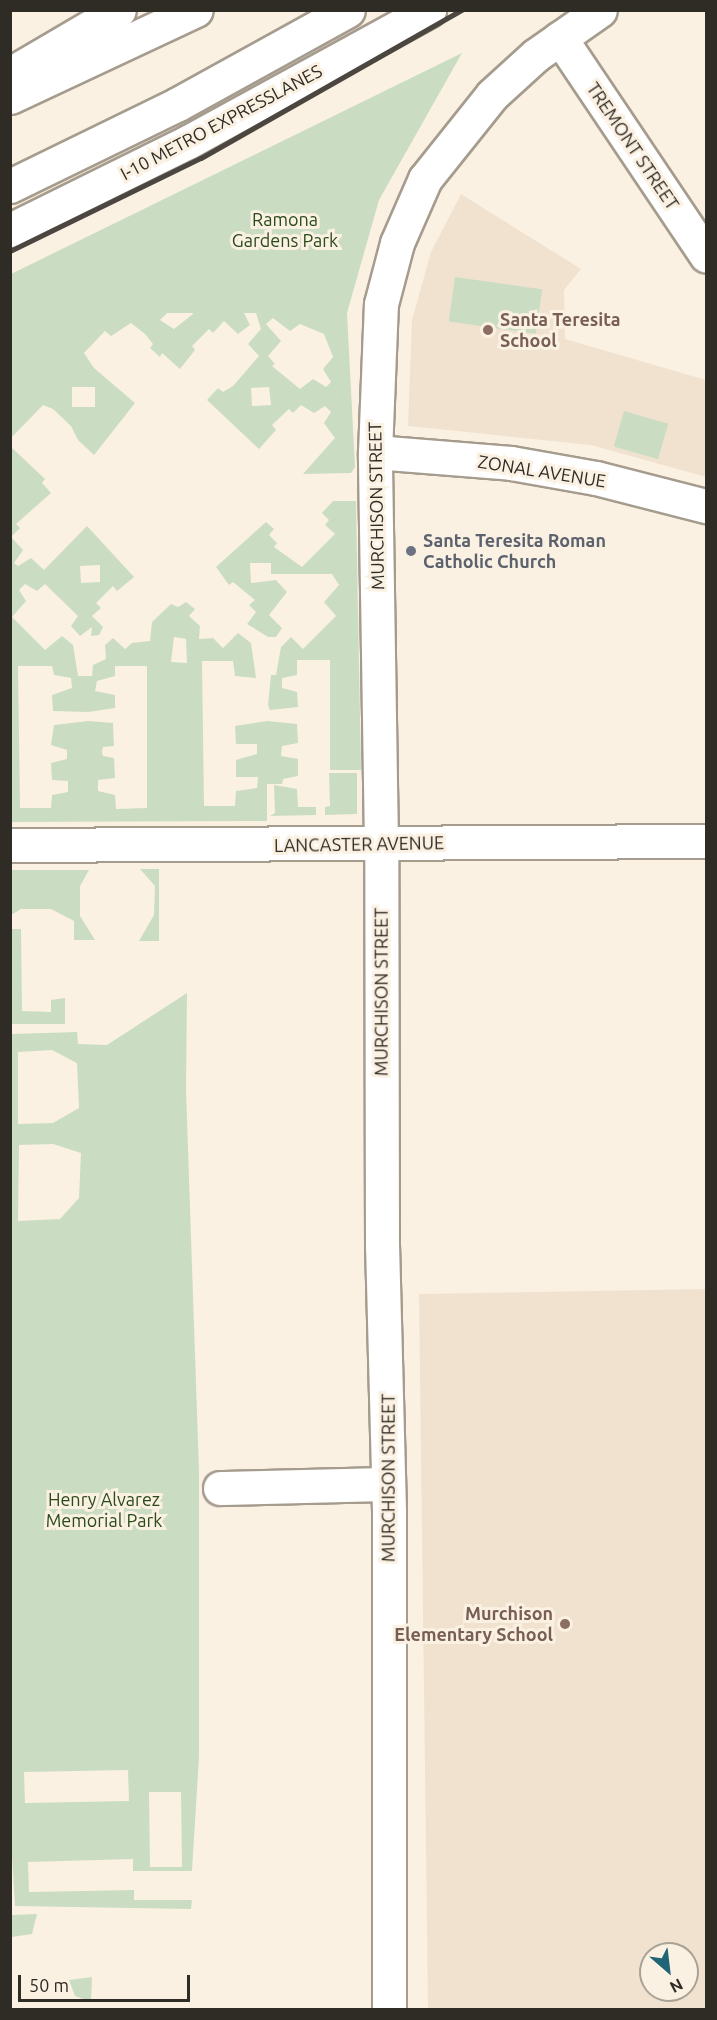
<!DOCTYPE html>
<style>
body{margin:0}
#map{position:relative;width:717px;height:2020px;overflow:hidden;background:#fbf1e2;font-family:Ubuntu,sans-serif}
div>[style]{position:absolute}
[style*='--x']{left:calc(var(--x)*1px);top:calc(var(--y)*1px);width:calc(var(--w)*1px);rotate:calc(var(--a)*1deg)}
.education>*{inset:0;background:#f1e2d0}
.green>*{inset:0;background:#caddc3;transform-origin:0 0}
.roads{filter:drop-shadow(2px 0 #a59c8e) drop-shadow(-2px 0 #a59c8e) drop-shadow(0 2px #a59c8e) drop-shadow(0 -2px #a59c8e)}
.minor>*{height:33px;margin:-16.5px;padding:0 16.5px;transform-origin:16.5px;border-radius:16.5px;background:#fff}
.highway>*{height:33px;margin:-16.5px;padding:0 16.5px;transform-origin:16.5px;border-radius:16.5px;background:#fff}
.rail>*{height:4.5px;margin:-2.25px;padding:0 2.25px;transform-origin:2.25px;border-radius:2.25px;background:#4b463f}
.dots>*{width:16px;height:16px;translate:-50% -50%;box-sizing:border-box;border:3px solid #fbf1e2;border-radius:50%}
span{translate:-50% -50%;white-space:nowrap;text-align:center;line-height:1.15;-webkit-text-stroke:6px #fbf1e2;paint-order:stroke}
.street-label{font-size:18px;color:#2f2b25}
.park-label{font-size:18px;color:#294a1b}
.education-label{font-size:18px;color:#785e54;font-weight:700}
.left{translate:0 -50%;text-align:left}
.right{translate:-100% -50%;text-align:right}
.worship-label{font-size:18px;color:#5b616d;font-weight:700}
.frame{position:absolute;inset:0;border:12px solid #2f2b25;pointer-events:none}
.north{position:absolute;left:639px;top:1942px;width:60px;height:60px;box-sizing:border-box;background:#fbf1e2;border:2px solid #a9a296;border-radius:50%;rotate:152deg;font-size:16px;font-weight:700;line-height:24px;text-align:center;color:#2f2b25}
.north::after{content:'';display:block;margin:auto;width:21px;height:27px;background:#206576;clip-path:polygon(50% 0,100% 100%,50% 72%,0 100%)}
.scale{position:absolute;left:18px;top:1975px;width:172px;height:27px;box-sizing:border-box;border:3px solid #2f2b25;border-top:0;padding-left:8px;font-size:18px;line-height:21px;white-space:nowrap;color:#2f2b25;-webkit-text-stroke:4px #fbf1e2;paint-order:stroke}
</style>
<div id="map">
<div class="education">
<i style="clip-path:polygon(461px 194px,581px 269px,564px 290px,565px 339px,706px 380px,706px 477px,591px 445px,408px 426px,412px 320px,431px 252px)"></i>
<i style="clip-path:polygon(evenodd,706px 1289px,706px 2009px,428px 2009px,419px 1294px,706px 1289px,651px 1954px,687px 1954px,687px 1990px,651px 1990px,651px 1954px)"></i>
</div>
<div class="green">
<i style="clip-path:polygon(evenodd,462px 53px,379px 200px,347px 313px,355px 467px,351px 473px,303px 474px,335px 438px,324px 423px,331px 412px,325px 406px,314px 413px,301px 405px,293px 413px,289px 409px,272px 425px,276px 430px,259px 449px,207px 400px,218px 388px,223px 392px,233px 386px,259px 356px,248px 344px,261px 329px,256px 313px,244px 313px,250px 325px,238px 334px,224px 321px,213px 333px,209px 329px,192px 346px,195px 350px,180px 369px,162px 353px,160px 357px,150px 348px,153px 344px,145px 334px,131px 323px,111px 336px,105px 331px,84px 353px,94px 368px,135px 403px,94px 455px,78px 440px,71px 426px,53px 409px,43px 405px,11px 438px,11px 274px,462px 53px,167px 313px,193px 313px,193px 314px,174px 329px,160px 320px,167px 313px,462px 53px,273px 318px,290px 331px,300px 324px,324px 334px,333px 357px,323px 369px,331px 382px,326px 387px,313px 379px,300px 389px,272px 366px,275px 364px,268px 356px,281px 341px,266px 324px,273px 318px,462px 53px,72px 387px,95px 387px,95px 407px,72px 407px,72px 387px,462px 53px,269px 387px,271px 405px,252px 406px,251px 388px,269px 387px)"></i>
<i style="left:455px;top:277px;width:88px;height:45px;rotate:8deg"></i>
<i style="left:624px;top:411px;width:46px;height:37px;rotate:16deg"></i>
<i style="clip-path:polygon(evenodd,10px 446px,45px 479px,42px 483px,51px 493px,16px 524px,20px 528px,11px 537px,23px 550px,14px 563px,18px 566px,31px 558px,44px 570px,87px 526px,134px 577px,117px 591px,113px 586px,96px 603px,101px 608px,92px 616px,103px 627px,99px 635px,91px 636px,92px 627px,80px 636px,71px 626px,78px 616px,45px 584px,37px 591px,25px 584px,19px 590px,26px 601px,12px 617px,45px 650px,62px 636px,73px 645px,78px 676px,92px 676px,93px 665px,106px 659px,105px 645px,113px 638px,125px 649px,132px 643px,150px 641px,152px 622px,171px 604px,178px 607px,186px 602px,195px 609px,189px 616px,200px 626px,199px 639px,213px 638px,223px 648px,238px 633px,251px 643px,256px 678px,235px 676px,233px 661px,202px 661px,204px 806px,235px 806px,236px 791px,257px 788px,258px 777px,236px 777px,236px 760px,257px 754px,257px 744px,236px 744px,235px 726px,267px 721px,297px 724px,298px 743px,282px 746px,281px 756px,298px 759px,298px 776px,283px 779px,282px 784px,267px 784px,267px 821px,11px 822px,10px 446px,100px 565px,100px 582px,81px 583px,80px 566px,100px 565px,10px 446px,174px 637px,186px 639px,187px 663px,171px 662px,174px 637px,10px 446px,18px 666px,52px 666px,54px 675px,71px 678px,72px 688px,52px 695px,53px 711px,88px 712px,115px 708px,115px 695px,95px 691px,97px 681px,115px 676px,115px 666px,147px 666px,147px 808px,116px 809px,115px 795px,98px 791px,98px 780px,115px 778px,114px 758px,103px 756px,102px 752px,103px 747px,114px 746px,113px 723px,88px 721px,54px 725px,51px 745px,67px 750px,67px 759px,51px 763px,52px 780px,68px 781px,68px 792px,52px 795px,51px 808px,20px 808px,18px 666px)"></i>
<i style="clip-path:polygon(333px 501px,356px 501px,361px 770px,330px 770px,330px 660px,297px 660px,297px 675px,282px 678px,282px 688px,297px 692px,298px 707px,270px 710px,268px 705px,271px 675px,276px 675px,281px 647px,291px 637px,303px 649px,336px 616px,324px 602px,339px 585px,332px 574px,271px 574px,271px 563px,250px 563px,251px 583px,276px 580px,287px 592px,269px 615px,282px 628px,276px 637px,268px 637px,247px 624px,256px 612px,249px 605px,255px 600px,233px 582px,229px 585px,216px 567px,266px 522px,274px 529px,269px 535px,277px 543px,274px 547px,302px 567px,335px 534px,325px 525px,329px 520px,322px 513px)"></i>
<i style="clip-path:polygon(329px 773px,357px 773px,357px 814px,325px 815px,325px 807px,330px 806px)"></i>
<i style="clip-path:polygon(274px 785px,297px 789px,298px 807px,316px 807px,316px 815px,270px 816px,275px 813px)"></i>
<i style="clip-path:polygon(140px 869px,159px 869px,159px 941px,139px 941px,154px 915px,155px 886px)"></i>
<i style="clip-path:polygon(10px 870px,89px 870px,80px 886px,80px 916px,95px 940px,74px 940px,74px 921px,51px 909px,21px 909px,11px 915px)"></i>
<i style="clip-path:polygon(11px 929px,21px 929px,22px 1011px,51px 1012px,51px 1000px,65px 998px,65px 1024px,11px 1024px)"></i>
<i style="clip-path:polygon(evenodd,187px 993px,186px 1090px,199px 1471px,199px 1757px,192px 1871px,133px 1871px,133px 1859px,28px 1862px,29px 1892px,134px 1890px,134px 1900px,192px 1900px,191px 1909px,15px 1906px,10px 1821px,11px 1034px,77px 1032px,78px 1044px,107px 1045px,187px 993px,52px 1050px,77px 1063px,79px 1108px,53px 1123px,18px 1124px,18px 1052px,52px 1050px,187px 993px,53px 1144px,81px 1153px,79px 1198px,60px 1219px,18px 1221px,19px 1145px,53px 1144px,187px 993px,128px 1770px,129px 1801px,25px 1803px,24px 1772px,128px 1770px,187px 993px,149px 1792px,181px 1792px,182px 1867px,150px 1867px,149px 1792px)"></i>
<i style="clip-path:polygon(37px 1914px,32px 1934px,12px 1937px,12px 1915px)"></i>
<i style="clip-path:polygon(92px 1977px,91px 2002px,75px 1996px,69px 1980px)"></i>
</div>
<div class="roads">
<div class="minor">
<i style="--x:560;--y:38;--w:262;--a:56.1"></i>
<i style="--x:375;--y:452;--w:136;--a:4.6"></i>
<i style="--x:511;--y:463;--w:86;--a:10"></i>
<i style="--x:596;--y:478;--w:114;--a:14.3"></i>
<i style="--x:10;--y:845;--w:696;--a:-0.33"></i>
<i style="--x:220;--y:1488;--w:168;--a:-1.4"></i>
<i style="--x:389;--y:2010;--w:499;--a:-90"></i>
<i style="--x:389;--y:1511;--w:265;--a:-91.5"></i>
<i style="--x:382;--y:1246;--w:401;--a:-90.1"></i>
<i style="--x:381;--y:845;--w:393;--a:-90.9"></i>
<i style="--x:375;--y:452;--w:148;--a:-87.7"></i>
<i style="--x:381;--y:304;--w:63;--a:-75.3"></i>
<i style="--x:397;--y:243;--w:70;--a:-66.4"></i>
<i style="--x:425;--y:179;--w:107;--a:-51.4"></i>
<i style="--x:492;--y:95;--w:59;--a:-42.3"></i>
<i style="--x:536;--y:55;--w:78;--a:-35.1"></i>
</div>
<div class="highway">
<i style="--x:10;--y:74;--w:126;--a:-30.4"></i>
<i style="--x:10;--y:97;--w:205;--a:-25.1"></i>
<i style="--x:10;--y:186;--w:187;--a:-26"></i>
<i style="--x:178;--y:104;--w:194;--a:-28.9"></i>
<i style="--x:10;--y:230;--w:199;--a:-26.3"></i>
<i style="--x:188;--y:142;--w:275;--a:-28.7"></i>
</div>
</div>
<div class="rail">
<i style="--x:10;--y:251;--w:212;--a:-26"></i>
<i style="--x:201;--y:158;--w:300;--a:-29.6"></i>
</div>
<div class="dots">
<i style="left:488px;top:330px;background:#8d6e63"></i>
<i style="left:411px;top:551px;background:#6b7280"></i>
<i style="left:565px;top:1624px;background:#8d6e63"></i>
</div>
<div class="street-label">
<span style="left:221px;top:122px;rotate:-28deg">I-10 METRO EXPRESSLANES</span>
<span style="left:633px;top:146px;rotate:56deg">TREMONT STREET</span>
<span style="left:542px;top:471px;rotate:9deg">ZONAL AVENUE</span>
<span style="left:376px;top:506px;rotate:-91deg">MURCHISON STREET</span>
<span style="left:359px;top:844px;rotate:-1deg">LANCASTER AVENUE</span>
<span style="left:381px;top:992px;rotate:-90deg">MURCHISON STREET</span>
<span style="left:388px;top:1478px;rotate:-90deg">MURCHISON STREET</span>
</div>
<div class="park-label">
<span style="left:285px;top:230px">Ramona<br>Gardens Park</span>
<span style="left:104px;top:1510px">Henry Alvarez<br>Memorial Park</span>
</div>
<div class="education-label">
<span class="left" style="left:500px;top:330px">Santa Teresita<br>School</span>
<span class="right" style="left:553px;top:1624px">Murchison<br>Elementary School</span>
</div>
<div class="worship-label">
<span class="left" style="left:423px;top:551px">Santa Teresita Roman<br>Catholic Church</span>
</div>
<div class="frame"></div>
<div class="north">N</div>
<div class="scale">50 m</div>
</div>
